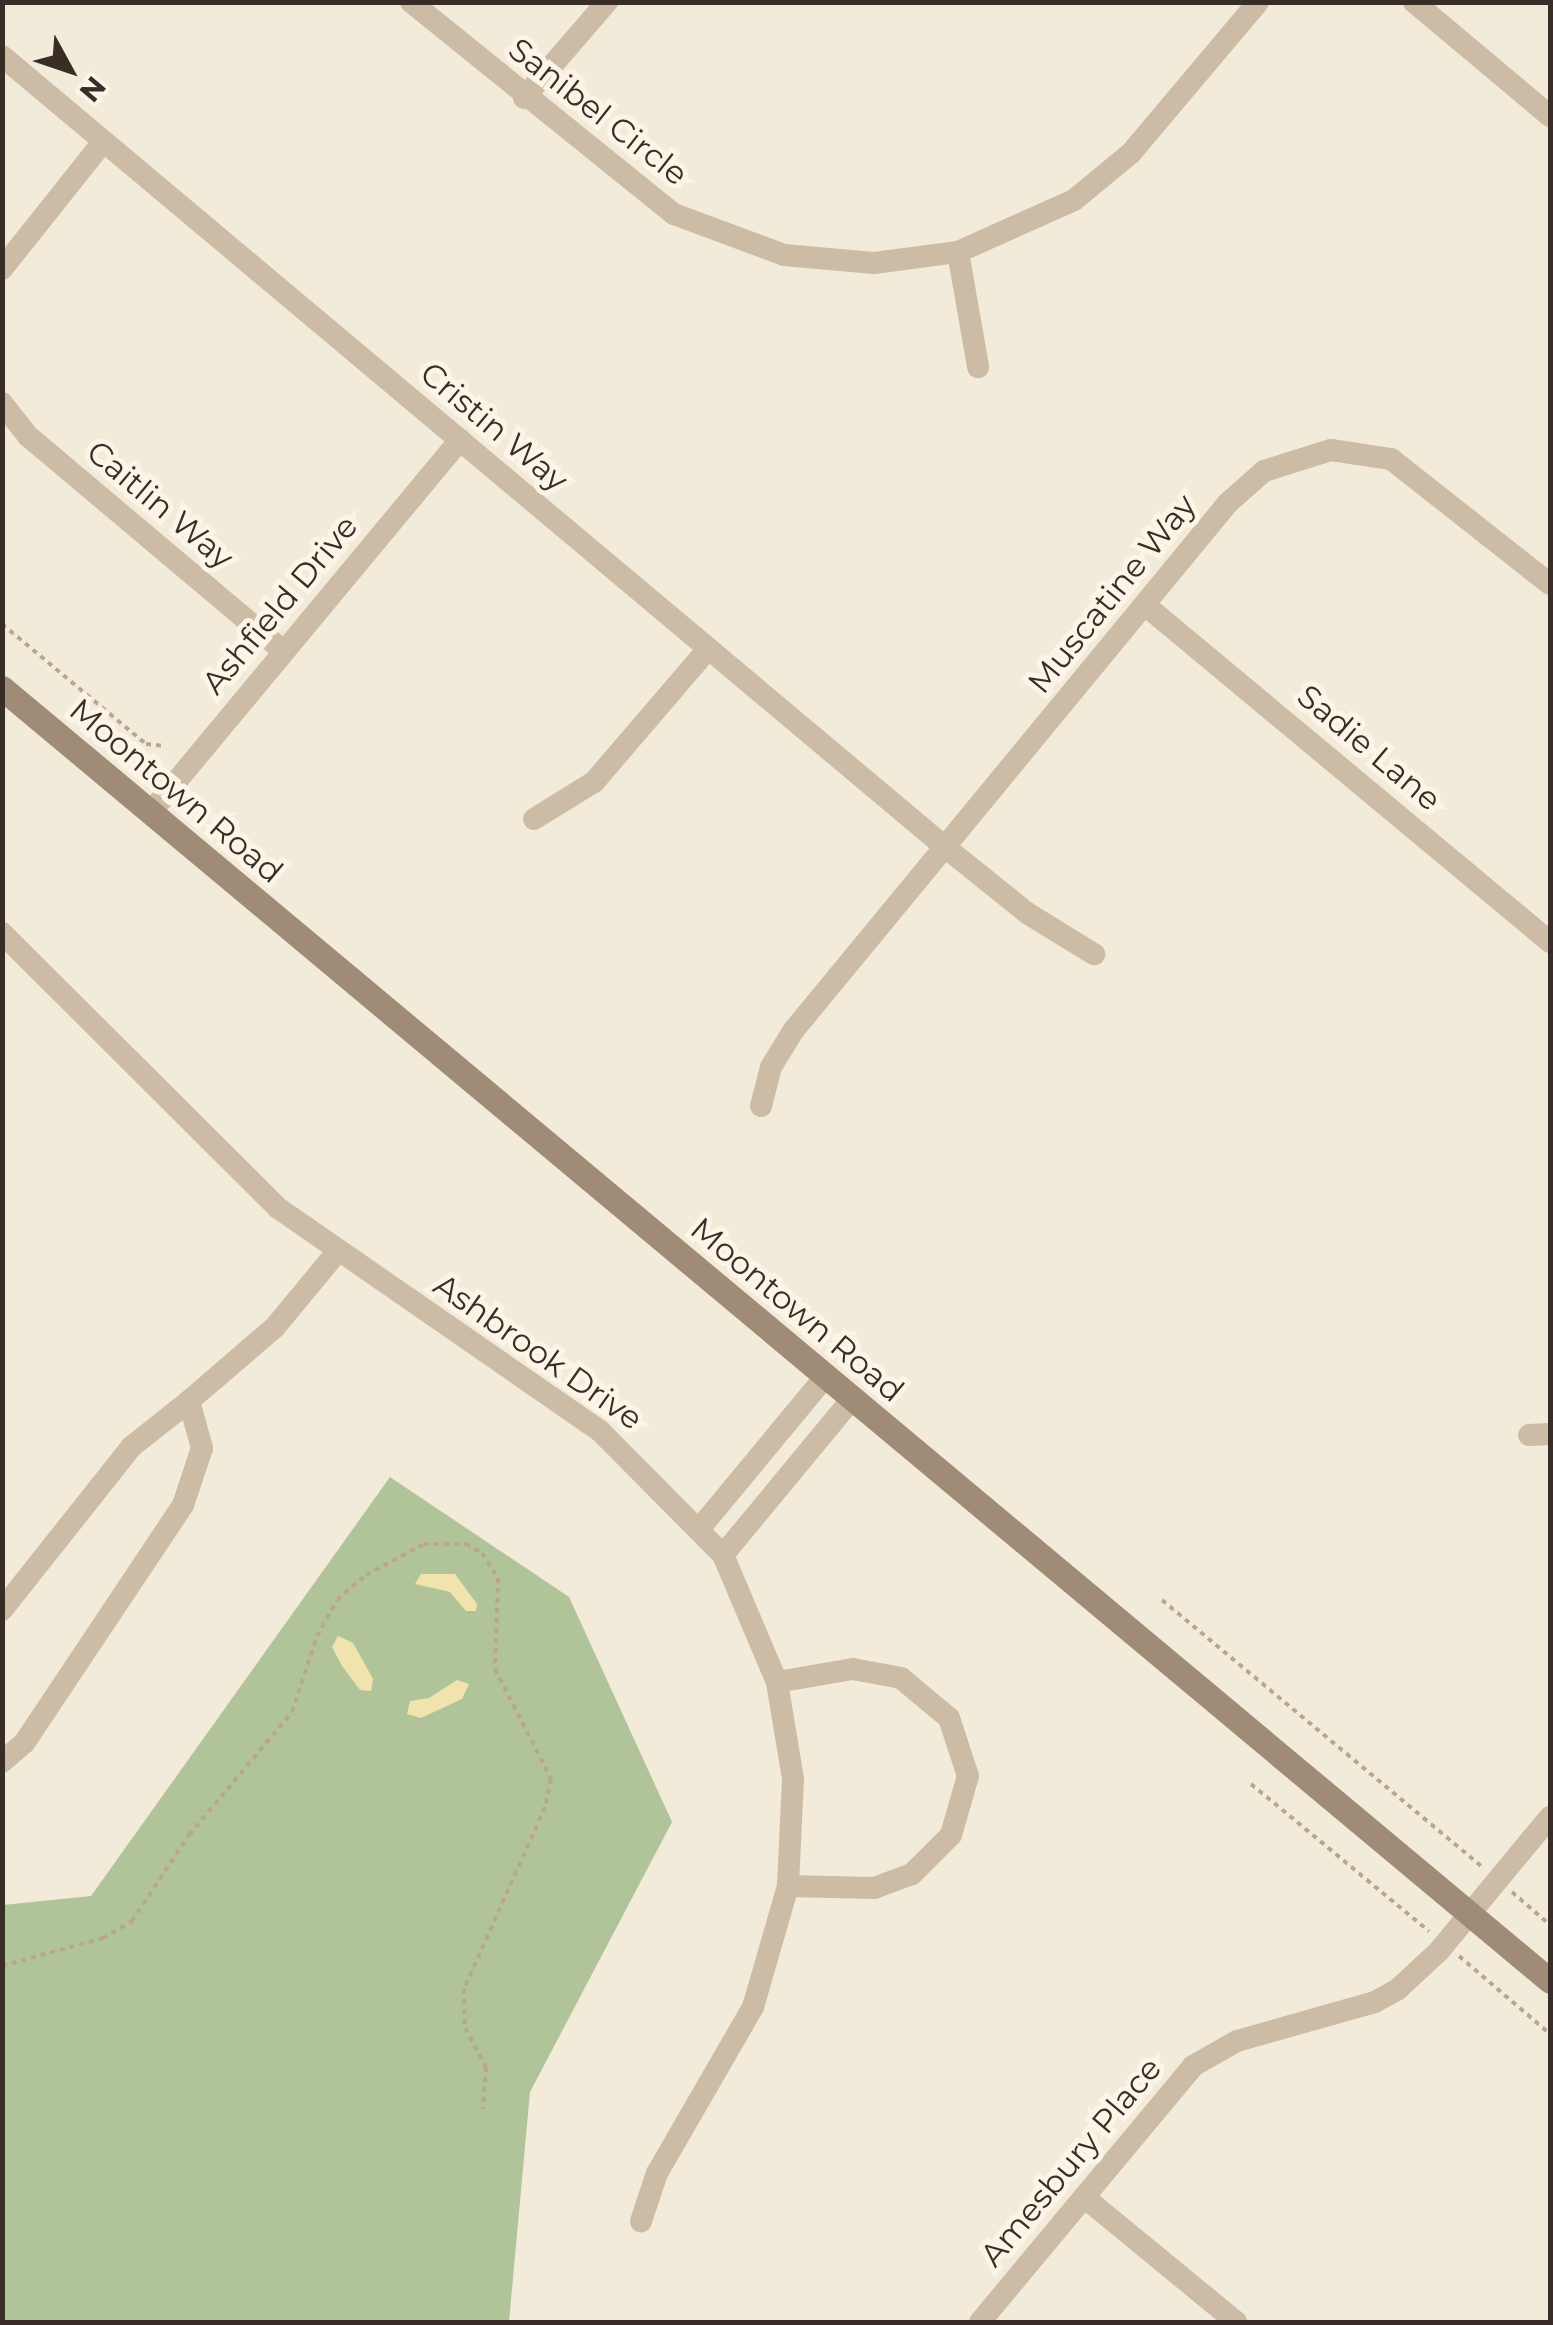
<!DOCTYPE html>
<style>
body{margin:0}
#map{position:relative;width:1553px;height:2325px;overflow:hidden;background:#f3ebda;font-family:Montserrat,sans-serif}
div>[style]{position:absolute}
[style*='--x']{left:calc(var(--x)*1px);top:calc(var(--y)*1px);width:calc(var(--w)*1px);rotate:calc(var(--a)*1deg)}
.green>*{inset:0;background:#b0c399}
.sand>*{inset:0;background:#f1e3ae}
.path>*{height:4px;margin-top:-2px;transform-origin:0;background:repeating-linear-gradient(90deg,#b8a68f 0 5px,transparent 0 10px)}
.street>*{height:22px;margin:-11px;padding:0 11px;transform-origin:11px;border-radius:11px;background:#ccbca5}
.secondary>*{height:25px;margin:-12.5px;padding:0 12.5px;transform-origin:12.5px;border-radius:12.5px;background:#a08b76}
span{translate:-50% -50%;white-space:nowrap;text-align:center;line-height:1.15;-webkit-text-stroke:10px #fbf4e7;paint-order:stroke}
.street-label{font-size:32px;color:#382e27}
.frame{position:absolute;inset:0;border:5px solid #382e27;pointer-events:none}
.north{position:absolute;left:20px;top:20px;width:100px;height:100px;-webkit-text-stroke:8px #fbf4e7;paint-order:stroke;rotate:130deg;font-size:28px;font-weight:700;line-height:40px;text-align:center;color:#382e27}
.north::after{content:'';display:block;margin:auto;width:35px;height:45px;background:#382e27;clip-path:polygon(50% 0,100% 100%,50% 72%,0 100%)}
</style>
<div id="map">
<div class="green">
<i style="clip-path:polygon(390px 1477px,569px 1597px,672px 1822px,530px 2092px,509px 2322px,3px 2322px,3px 1905px,91px 1896px)"></i>
</div>
<div class="sand">
<i style="clip-path:polygon(421px 1574px,455px 1574px,477px 1604px,476px 1611px,466px 1611px,450px 1592px,415px 1584px)"></i>
<i style="clip-path:polygon(338px 1636px,353px 1643px,373px 1679px,371px 1691px,360px 1690px,342px 1666px,332px 1647px)"></i>
<i style="clip-path:polygon(457px 1680px,469px 1684px,462px 1699px,421px 1718px,407px 1714px,410px 1701px,429px 1698px)"></i>
</div>
<div class="path">
<i style="--x:2;--y:624;--w:187;--a:39.8"></i>
<i style="--x:146;--y:744;--w:18;--a:6"></i>
<i style="--x:1162;--y:1600;--w:417;--a:39.8"></i>
<i style="--x:1251;--y:1784;--w:231;--a:39.6"></i>
<i style="--x:1512;--y:1892;--w:50;--a:41"></i>
<i style="--x:1459;--y:1956;--w:120;--a:40.6"></i>
<i style="--x:2;--y:1966;--w:105;--a:-15.5"></i>
<i style="--x:103;--y:1938;--w:34;--a:-30"></i>
<i style="--x:132;--y:1921;--w:103;--a:-56.5"></i>
<i style="--x:189;--y:1835;--w:160;--a:-50.1"></i>
<i style="--x:292;--y:1712;--w:80;--a:-71.8"></i>
<i style="--x:317;--y:1636;--w:41;--a:-60.9"></i>
<i style="--x:337;--y:1600;--w:38;--a:-41"></i>
<i style="--x:366;--y:1575;--w:66;--a:-28.1"></i>
<i style="--x:424;--y:1544;--w:42;--a:0"></i>
<i style="--x:466;--y:1544;--w:18;--a:29"></i>
<i style="--x:482;--y:1553;--w:30;--a:57"></i>
<i style="--x:498;--y:1578;--w:91;--a:91.9"></i>
<i style="--x:495;--y:1669;--w:123;--a:63"></i>
<i style="--x:551;--y:1779;--w:29;--a:102"></i>
<i style="--x:545;--y:1807;--w:199;--a:114"></i>
<i style="--x:464;--y:1989;--w:39;--a:89"></i>
<i style="--x:465;--y:2028;--w:44;--a:61.7"></i>
<i style="--x:486;--y:2067;--w:42;--a:94.1"></i>
</div>
<div class="street">
<i style="--x:411;--y:2;--w:338;--a:38.9"></i>
<i style="--x:674;--y:214;--w:117;--a:20.4"></i>
<i style="--x:784;--y:255;--w:90;--a:5.1"></i>
<i style="--x:874;--y:263;--w:85;--a:-7.5"></i>
<i style="--x:958;--y:252;--w:127;--a:-24.1"></i>
<i style="--x:1074;--y:200;--w:74;--a:-39.5"></i>
<i style="--x:1131;--y:153;--w:197;--a:-49.9"></i>
<i style="--x:1414;--y:2;--w:177;--a:40"></i>
<i style="--x:2;--y:56;--w:1231;--a:39.99"></i>
<i style="--x:945;--y:847;--w:105;--a:38.8"></i>
<i style="--x:1027;--y:913;--w:79;--a:31.5"></i>
<i style="--x:524;--y:98;--w:127;--a:-49.2"></i>
<i style="--x:958;--y:252;--w:117;--a:80.1"></i>
<i style="--x:2;--y:269;--w:162;--a:-51.5"></i>
<i style="--x:2;--y:403;--w:42;--a:51.8"></i>
<i style="--x:28;--y:436;--w:334;--a:40.1"></i>
<i style="--x:1145;--y:605;--w:527;--a:39.76"></i>
<i style="--x:151;--y:812;--w:484;--a:-50.3"></i>
<i style="--x:534;--y:819;--w:70;--a:-31.7"></i>
<i style="--x:594;--y:782;--w:174;--a:-49.4"></i>
<i style="--x:2;--y:933;--w:390;--a:44.9"></i>
<i style="--x:278;--y:1208;--w:392;--a:34.7"></i>
<i style="--x:600;--y:1431;--w:175;--a:45.2"></i>
<i style="--x:723;--y:1555;--w:138;--a:67"></i>
<i style="--x:777;--y:1682;--w:98;--a:80.6"></i>
<i style="--x:793;--y:1779;--w:107;--a:92.7"></i>
<i style="--x:788;--y:1886;--w:126;--a:106.1"></i>
<i style="--x:753;--y:2007;--w:192;--a:120"></i>
<i style="--x:657;--y:2173;--w:51;--a:108.4"></i>
<i style="--x:761;--y:1106;--w:40;--a:-75.6"></i>
<i style="--x:771;--y:1067;--w:42;--a:-58.6"></i>
<i style="--x:793;--y:1031;--w:684;--a:-50.52"></i>
<i style="--x:1228;--y:503;--w:48;--a:-41.6"></i>
<i style="--x:1264;--y:471;--w:70;--a:-17.4"></i>
<i style="--x:1331;--y:450;--w:61;--a:8.5"></i>
<i style="--x:1391;--y:459;--w:202;--a:38.2"></i>
<i style="--x:189;--y:1401;--w:113;--a:-40.7"></i>
<i style="--x:275;--y:1327;--w:97;--a:-50.4"></i>
<i style="--x:1529;--y:1435;--w:21;--a:-3"></i>
<i style="--x:700;--y:1528;--w:196;--a:-50.4"></i>
<i style="--x:723;--y:1555;--w:202;--a:-50.4"></i>
<i style="--x:2;--y:1610;--w:208;--a:-51.6"></i>
<i style="--x:131;--y:1447;--w:74;--a:-38.4"></i>
<i style="--x:189;--y:1401;--w:49;--a:74.5"></i>
<i style="--x:202;--y:1448;--w:60;--a:108.4"></i>
<i style="--x:183;--y:1505;--w:286;--a:123.7"></i>
<i style="--x:24;--y:1743;--w:29;--a:139"></i>
<i style="--x:777;--y:1682;--w:77;--a:-9.7"></i>
<i style="--x:853;--y:1669;--w:49;--a:10.6"></i>
<i style="--x:901;--y:1678;--w:62;--a:39.8"></i>
<i style="--x:949;--y:1718;--w:61;--a:71.9"></i>
<i style="--x:968;--y:1776;--w:61;--a:106.1"></i>
<i style="--x:951;--y:1835;--w:55;--a:135"></i>
<i style="--x:912;--y:1874;--w:40;--a:159.8"></i>
<i style="--x:874;--y:1888;--w:86;--a:-178.7"></i>
<i style="--x:1084;--y:2197;--w:197;--a:39.4"></i>
<i style="--x:980;--y:2322;--w:333;--a:-50.2"></i>
<i style="--x:1193;--y:2066;--w:51;--a:-29.6"></i>
<i style="--x:1237;--y:2041;--w:143;--a:-15.8"></i>
<i style="--x:1375;--y:2002;--w:26;--a:-29"></i>
<i style="--x:1398;--y:1989;--w:56;--a:-42.8"></i>
<i style="--x:1439;--y:1951;--w:174;--a:-50.4"></i>
</div>
<div class="secondary">
<i style="--x:2;--y:688;--w:2017;--a:39.87"></i>
</div>
<div class="street-label">
<span style="left:598px;top:112px;rotate:38deg">Sanibel Circle</span>
<span style="left:494px;top:427px;rotate:40deg">Cristin Way</span>
<span style="left:160px;top:505px;rotate:40deg">Caitlin Way</span>
<span style="left:1112px;top:594px;rotate:-51deg">Muscatine Way</span>
<span style="left:280px;top:605px;rotate:-50deg">Ashfield Drive</span>
<span style="left:1369px;top:748px;rotate:40deg">Sadie Lane</span>
<span style="left:176px;top:791px;rotate:40deg">Moontown Road</span>
<span style="left:797px;top:1310px;rotate:40deg">Moontown Road</span>
<span style="left:538px;top:1352px;rotate:35deg">Ashbrook Drive</span>
<span style="left:1071px;top:2162px;rotate:-50deg">Amesbury Place</span>
</div>
<div class="frame"></div>
<div class="north">N</div>
</div>
